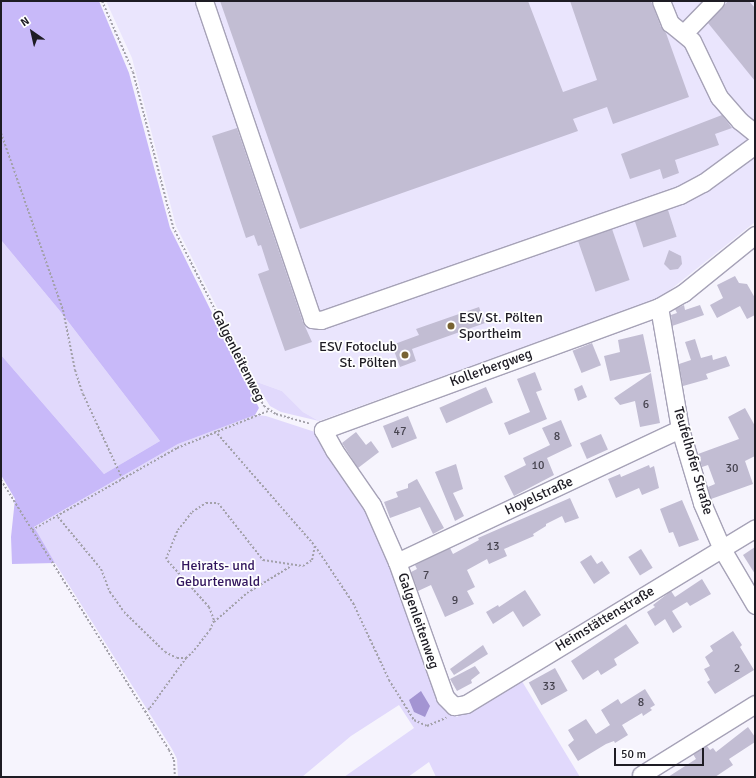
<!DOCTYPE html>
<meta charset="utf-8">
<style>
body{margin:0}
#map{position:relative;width:756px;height:778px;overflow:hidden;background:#f6f4fd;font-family:Signika,sans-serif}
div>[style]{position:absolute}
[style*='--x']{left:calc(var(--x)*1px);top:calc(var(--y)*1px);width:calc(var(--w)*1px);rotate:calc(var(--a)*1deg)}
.built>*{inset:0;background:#eae5fd}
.green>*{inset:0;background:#e1d9fc}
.forest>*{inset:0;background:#c8b9f9}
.water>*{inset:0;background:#a394d2}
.building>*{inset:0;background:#c2bdd3;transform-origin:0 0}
.path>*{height:2px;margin-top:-1px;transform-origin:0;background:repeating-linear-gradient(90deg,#a3a1aa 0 2px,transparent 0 4px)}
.roads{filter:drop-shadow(1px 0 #a6a2b7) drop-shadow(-1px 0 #a6a2b7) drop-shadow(0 1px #a6a2b7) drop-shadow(0 -1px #a6a2b7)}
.minor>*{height:17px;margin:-8.5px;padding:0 8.5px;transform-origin:8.5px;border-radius:8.5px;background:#fff}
.dots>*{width:11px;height:11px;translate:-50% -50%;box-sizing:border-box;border:2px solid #fff;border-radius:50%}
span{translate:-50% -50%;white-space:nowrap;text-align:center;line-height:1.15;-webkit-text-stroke:3.5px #fff;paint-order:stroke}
.number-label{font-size:12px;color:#474450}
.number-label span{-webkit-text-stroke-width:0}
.poi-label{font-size:14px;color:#1e1c24}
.left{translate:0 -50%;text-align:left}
.right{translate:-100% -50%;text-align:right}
.street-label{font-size:14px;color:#1e1c24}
.park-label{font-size:14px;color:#31155d}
.frame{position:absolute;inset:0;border:2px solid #1e1c24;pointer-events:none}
.north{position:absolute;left:12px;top:12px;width:40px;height:40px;-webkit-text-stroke:3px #fff;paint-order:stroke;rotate:326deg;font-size:11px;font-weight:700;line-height:16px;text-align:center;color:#1e1c24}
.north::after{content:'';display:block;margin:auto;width:14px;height:18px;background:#1e1c24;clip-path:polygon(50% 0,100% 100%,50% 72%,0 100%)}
.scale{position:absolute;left:614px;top:748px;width:90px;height:18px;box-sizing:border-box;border:2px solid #1e1c24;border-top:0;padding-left:5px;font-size:12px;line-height:14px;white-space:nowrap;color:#1e1c24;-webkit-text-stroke:3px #fff;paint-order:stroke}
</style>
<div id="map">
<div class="built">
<i style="clip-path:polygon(106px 1px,755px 1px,755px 222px,660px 298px,319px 421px,303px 412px,282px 391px,254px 381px,176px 226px,132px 58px)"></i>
</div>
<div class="green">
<i style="clip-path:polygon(1px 240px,60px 311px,160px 441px,104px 474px,1px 355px)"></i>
<i style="clip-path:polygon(254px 381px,282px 391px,303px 412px,319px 421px,281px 412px,270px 406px)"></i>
<i style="clip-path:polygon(255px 415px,266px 416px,315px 432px,365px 500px,447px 710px,457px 717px,520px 678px,580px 777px,436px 777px,429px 762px,408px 777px,344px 777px,414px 728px,399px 705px,351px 736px,302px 777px,178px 777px,177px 759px,172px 749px,33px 528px,178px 444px)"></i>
</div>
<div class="forest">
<i style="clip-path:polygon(1px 1px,99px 1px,129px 73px,170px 228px,259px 408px,255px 415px,178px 444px,34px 527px,55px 563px,12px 564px,11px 537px,15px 499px,1px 475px,1px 355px,104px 474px,160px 441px,60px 311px,1px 240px)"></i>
</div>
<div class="water">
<i style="clip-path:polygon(421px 691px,430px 706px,425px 717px,414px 712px,409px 700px)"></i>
</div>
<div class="building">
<i style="clip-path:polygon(220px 1px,528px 1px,563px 92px,597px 80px,570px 1px,651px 1px,661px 27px,666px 33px,689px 97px,613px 124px,607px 107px,573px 119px,578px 131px,300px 229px)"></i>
<i style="clip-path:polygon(728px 1px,749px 1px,755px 8px,755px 81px,708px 23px)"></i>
<i style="clip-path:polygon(722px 115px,732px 128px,715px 134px,719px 145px,675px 160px,679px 173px,663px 179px,660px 169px,630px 179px,621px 154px)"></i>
<i style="clip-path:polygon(237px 128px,303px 322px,312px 342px,285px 351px,258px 274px,269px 270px,261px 245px,258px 246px,254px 235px,246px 238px,212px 136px)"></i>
<i style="left:668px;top:210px;width:28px;height:35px;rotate:72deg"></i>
<i style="left:612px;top:229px;width:54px;height:36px;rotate:71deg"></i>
<i style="clip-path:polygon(669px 250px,681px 256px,682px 264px,678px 269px,670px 270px,664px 264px)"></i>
<i style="clip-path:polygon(735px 276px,739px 283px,747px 284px,755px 298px,755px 315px,747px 319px,740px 306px,717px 318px,710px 305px,723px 298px,717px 285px)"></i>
<i style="clip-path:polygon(684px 305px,685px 310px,700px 305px,704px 315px,672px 326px,671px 315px,677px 313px,675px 309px)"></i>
<i style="clip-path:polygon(479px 307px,485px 323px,412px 349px,416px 361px,400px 367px,392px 345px,419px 335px,416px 329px)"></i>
<i style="clip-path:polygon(643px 334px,651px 372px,610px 381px,604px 356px,620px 352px,618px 340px)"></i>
<i style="clip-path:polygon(695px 339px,701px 358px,712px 355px,713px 360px,726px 356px,730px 366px,706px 374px,708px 379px,683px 386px,679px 364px,691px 360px,685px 342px)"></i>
<i style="left:592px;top:343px;width:24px;height:21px;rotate:68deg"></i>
<i style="clip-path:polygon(535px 372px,542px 390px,536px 392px,547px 419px,509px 435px,504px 423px,530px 412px,517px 379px)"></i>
<i style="clip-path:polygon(651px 373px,660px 423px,640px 427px,635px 401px,620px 405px,614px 398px)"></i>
<i style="clip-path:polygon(582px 385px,587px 397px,578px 401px,574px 389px)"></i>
<i style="left:486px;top:387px;width:17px;height:51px;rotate:66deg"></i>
<i style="clip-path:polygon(745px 408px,755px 426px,755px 456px,745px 461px,753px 484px,711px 499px,708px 487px,715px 484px,708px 465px,702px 467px,698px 454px,739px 439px,728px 417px)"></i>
<i style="left:408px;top:416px;width:24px;height:27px;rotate:68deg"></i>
<i style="clip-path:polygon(561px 420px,572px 446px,547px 458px,554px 475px,514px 496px,504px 476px,526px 465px,523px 458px,550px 445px,542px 428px)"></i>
<i style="clip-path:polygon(356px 432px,366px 445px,371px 441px,379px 452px,358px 468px,342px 443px)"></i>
<i style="left:601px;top:434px;width:17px;height:23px;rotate:66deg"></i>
<i style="clip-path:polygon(456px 464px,463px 489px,453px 493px,464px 516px,455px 521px,435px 472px)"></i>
<i style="clip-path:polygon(649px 465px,650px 468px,654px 466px,659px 488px,642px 495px,639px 488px,616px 498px,608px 479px,620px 474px,621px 477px)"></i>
<i style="clip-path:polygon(417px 479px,444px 528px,433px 534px,420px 507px,390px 518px,384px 502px,398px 497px,396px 492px,408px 488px,408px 484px)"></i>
<i style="clip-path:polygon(570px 498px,579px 518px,565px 523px,562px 516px,546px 524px,546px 526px,533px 534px,534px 536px,504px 549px,507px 556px,489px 564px,487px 559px,467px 570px,475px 587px,467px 591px,474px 604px,445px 617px,431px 585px,418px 591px,411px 572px,417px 569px,415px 565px,450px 548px,453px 554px,479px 540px,478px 538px)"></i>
<i style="clip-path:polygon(682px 500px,699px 540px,679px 547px,673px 532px,669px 533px,660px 509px)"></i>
<i style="clip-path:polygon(755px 547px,755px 574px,743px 555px)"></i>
<i style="left:641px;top:549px;width:22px;height:15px;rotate:58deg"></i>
<i style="clip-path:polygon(591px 555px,597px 564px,602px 561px,610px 573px,594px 584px,580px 562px)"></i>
<i style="clip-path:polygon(702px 579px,711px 594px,690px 606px,687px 602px,672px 611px,682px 627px,673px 633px,665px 619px,655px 626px,647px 612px,655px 607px,653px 605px,671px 591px,675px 597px)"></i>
<i style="clip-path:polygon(525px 590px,541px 615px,523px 627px,513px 611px,493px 624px,486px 612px,498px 605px,499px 607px)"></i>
<i style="clip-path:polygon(626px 624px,639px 643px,614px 659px,617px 665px,601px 675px,598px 670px,583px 680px,571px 661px)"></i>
<i style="clip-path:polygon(733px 631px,742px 645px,740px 647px,754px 670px,715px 694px,707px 682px,710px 680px,704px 669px,710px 666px,705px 657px,713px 651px,710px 646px)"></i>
<i style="clip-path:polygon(483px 645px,488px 654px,454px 675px,450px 669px)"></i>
<i style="clip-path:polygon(475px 666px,480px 673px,471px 680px,472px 683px,457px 691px,450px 679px)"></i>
<i style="left:555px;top:668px;width:26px;height:30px;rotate:61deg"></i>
<i style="clip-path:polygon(645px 689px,655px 705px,650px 708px,652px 710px,643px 716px,642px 713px,622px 725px,628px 735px,615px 743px,614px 741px,606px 744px,578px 761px,568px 745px,574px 740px,568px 730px,586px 719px,596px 734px,610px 725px,601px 710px,618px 699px,621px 704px)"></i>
<i style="clip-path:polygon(748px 727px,755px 737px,755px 742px,729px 759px,733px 765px,715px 777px,668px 777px,696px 759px,693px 754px,707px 746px,710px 750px,713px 748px,716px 752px)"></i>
</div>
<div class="path">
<i style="--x:102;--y:1;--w:77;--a:66.4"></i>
<i style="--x:133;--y:72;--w:160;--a:75.5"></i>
<i style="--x:173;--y:227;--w:201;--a:63.1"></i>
<i style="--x:264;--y:406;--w:14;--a:34"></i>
<i style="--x:276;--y:414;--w:35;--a:16"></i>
<i style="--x:1;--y:133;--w:188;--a:70.7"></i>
<i style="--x:63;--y:310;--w:61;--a:78.7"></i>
<i style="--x:75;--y:370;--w:25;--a:72"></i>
<i style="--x:83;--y:394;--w:95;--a:65.1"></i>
<i style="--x:215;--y:431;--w:152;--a:49"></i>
<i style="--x:315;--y:546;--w:69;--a:56.3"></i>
<i style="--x:353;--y:603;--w:85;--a:64.9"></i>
<i style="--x:389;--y:680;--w:47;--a:58"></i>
<i style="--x:414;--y:720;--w:14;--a:25"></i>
<i style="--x:427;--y:726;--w:21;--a:-23"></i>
<i style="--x:1;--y:480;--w:318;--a:58.1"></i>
<i style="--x:169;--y:750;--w:11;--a:63"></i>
<i style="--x:174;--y:760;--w:17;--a:87"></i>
<i style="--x:58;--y:517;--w:67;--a:50.4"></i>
<i style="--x:101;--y:569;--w:25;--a:69"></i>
<i style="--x:110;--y:592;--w:24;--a:55"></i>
<i style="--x:124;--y:612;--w:57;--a:44.3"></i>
<i style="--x:165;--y:652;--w:13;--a:27"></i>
<i style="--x:177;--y:658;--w:9;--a:0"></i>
<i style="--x:186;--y:658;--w:8;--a:-40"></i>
<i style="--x:192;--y:653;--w:29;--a:-52"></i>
<i style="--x:210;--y:630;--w:11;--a:-68"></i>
<i style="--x:214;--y:620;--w:14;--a:-111"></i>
<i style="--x:209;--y:607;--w:64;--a:-131.9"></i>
<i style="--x:166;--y:559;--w:31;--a:-68"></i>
<i style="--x:178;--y:530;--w:23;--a:-52"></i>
<i style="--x:192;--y:512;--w:17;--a:-33"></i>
<i style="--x:206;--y:503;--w:12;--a:0"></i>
<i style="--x:218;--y:503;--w:73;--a:51.7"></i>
<i style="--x:263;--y:560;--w:40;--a:8.5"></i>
<i style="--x:303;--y:566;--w:11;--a:-34"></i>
<i style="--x:312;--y:560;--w:14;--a:-78"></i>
<i style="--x:32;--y:530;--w:167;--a:-29.5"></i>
<i style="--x:177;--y:448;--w:98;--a:-22.1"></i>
<i style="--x:214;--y:622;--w:44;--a:-41.3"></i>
<i style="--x:247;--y:593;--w:52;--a:-31.5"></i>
<i style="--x:145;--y:712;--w:6;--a:-39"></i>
<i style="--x:150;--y:708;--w:62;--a:-54.2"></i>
</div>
<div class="roads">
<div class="minor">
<i style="--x:204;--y:1;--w:336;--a:71.2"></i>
<i style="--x:312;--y:319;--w:9;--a:6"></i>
<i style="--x:321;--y:320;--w:380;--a:-19.2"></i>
<i style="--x:680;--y:195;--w:26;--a:-28"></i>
<i style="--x:703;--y:183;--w:64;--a:-36.2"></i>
<i style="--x:661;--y:1;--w:24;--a:68"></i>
<i style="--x:670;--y:23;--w:28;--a:39"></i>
<i style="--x:692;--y:41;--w:62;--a:64.3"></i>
<i style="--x:719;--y:97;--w:32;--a:49"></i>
<i style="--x:740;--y:121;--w:19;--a:39"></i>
<i style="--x:684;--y:33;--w:45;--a:-45.9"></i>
<i style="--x:755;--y:235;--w:92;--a:141.1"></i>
<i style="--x:683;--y:293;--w:28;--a:150"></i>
<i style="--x:659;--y:307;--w:358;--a:159.9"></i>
<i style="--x:323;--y:430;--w:23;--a:61"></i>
<i style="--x:334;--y:450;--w:67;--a:55.4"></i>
<i style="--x:372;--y:505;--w:62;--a:66.3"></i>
<i style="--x:397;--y:562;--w:143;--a:70.4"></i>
<i style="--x:445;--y:697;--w:13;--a:45"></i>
<i style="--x:454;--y:706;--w:12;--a:-9"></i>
<i style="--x:466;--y:704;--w:338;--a:-31.3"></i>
<i style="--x:659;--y:307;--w:124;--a:80.2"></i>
<i style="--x:680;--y:429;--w:77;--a:73.4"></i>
<i style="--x:702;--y:503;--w:50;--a:66.5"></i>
<i style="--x:722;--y:549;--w:65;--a:59.5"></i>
<i style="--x:397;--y:562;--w:313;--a:-25.2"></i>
<i style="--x:641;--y:775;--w:134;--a:-31.9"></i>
</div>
</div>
<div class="dots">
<i style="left:451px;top:326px;background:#786332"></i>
<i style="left:405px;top:355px;background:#786332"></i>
</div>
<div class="number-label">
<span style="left:646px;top:405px">6</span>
<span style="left:400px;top:432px">47</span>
<span style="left:557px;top:437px">8</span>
<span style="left:538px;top:466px">10</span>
<span style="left:732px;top:469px">30</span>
<span style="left:493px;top:547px">13</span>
<span style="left:426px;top:576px">7</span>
<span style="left:455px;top:601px">9</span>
<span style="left:737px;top:669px">2</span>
<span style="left:549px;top:687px">33</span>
<span style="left:641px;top:703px">8</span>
</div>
<div class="poi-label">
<span class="left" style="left:459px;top:326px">ESV St. Pölten<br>Sportheim</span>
<span class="right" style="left:397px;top:355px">ESV Fotoclub<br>St. Pölten</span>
</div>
<div class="street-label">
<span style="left:238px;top:356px;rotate:63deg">Galgenleitenweg</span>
<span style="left:491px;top:368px;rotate:-20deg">Kollerbergweg</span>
<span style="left:693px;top:461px;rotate:74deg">Teufelhofer Straße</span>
<span style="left:539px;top:496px;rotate:-25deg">Hoyelstraße</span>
<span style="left:605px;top:619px;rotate:-31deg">Heimstättenstraße</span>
<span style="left:418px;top:621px;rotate:71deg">Galgenleitenweg</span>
</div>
<div class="park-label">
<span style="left:218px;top:574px">Heirats- und<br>Geburtenwald</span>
</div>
<div class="frame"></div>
<div class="north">N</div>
<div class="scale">50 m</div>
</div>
